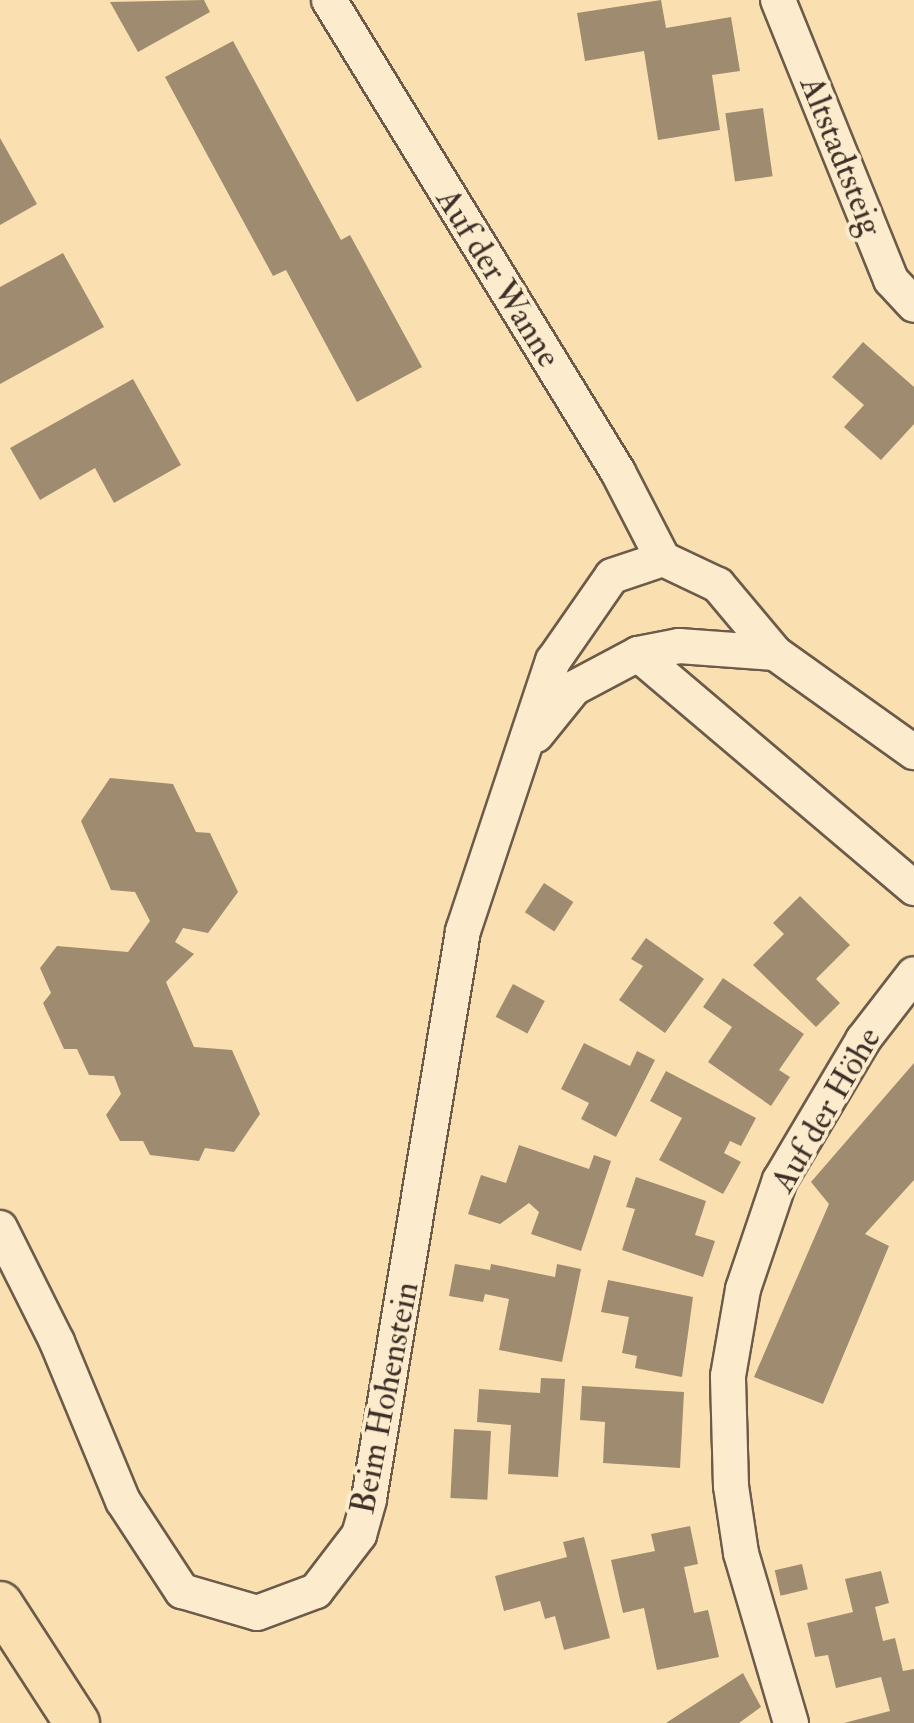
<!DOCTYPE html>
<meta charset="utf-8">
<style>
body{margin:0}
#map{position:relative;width:914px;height:1723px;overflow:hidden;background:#fae0b1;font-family:"IM FELL Double Pica",serif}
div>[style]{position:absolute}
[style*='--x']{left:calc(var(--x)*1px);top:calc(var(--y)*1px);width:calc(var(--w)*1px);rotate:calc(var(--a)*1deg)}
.building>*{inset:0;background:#9f8b6f;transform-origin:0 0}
.roads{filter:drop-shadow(2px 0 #6c5b4a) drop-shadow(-2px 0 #6c5b4a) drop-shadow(0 2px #6c5b4a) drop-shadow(0 -2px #6c5b4a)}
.minor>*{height:34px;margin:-17px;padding:0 17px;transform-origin:17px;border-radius:17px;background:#fcebcc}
.primary>*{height:44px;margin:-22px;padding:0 22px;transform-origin:22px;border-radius:22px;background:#fae0b1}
span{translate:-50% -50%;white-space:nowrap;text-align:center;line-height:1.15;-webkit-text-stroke:8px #fcebcc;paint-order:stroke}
.street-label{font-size:34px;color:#3c2f28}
</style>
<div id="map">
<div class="building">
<i style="clip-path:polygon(204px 0,210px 12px,138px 52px,110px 2px)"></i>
<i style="clip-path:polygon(661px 0,666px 28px,731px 17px,740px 71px,712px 75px,720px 130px,658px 140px,644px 51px,585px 61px,577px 13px)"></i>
<i style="clip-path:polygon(233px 41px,341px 240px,350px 235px,422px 367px,357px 402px,286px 270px,273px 276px,165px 77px)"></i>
<i style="left:763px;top:108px;width:69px;height:38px;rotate:82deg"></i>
<i style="clip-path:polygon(0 138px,37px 204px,0 225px)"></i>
<i style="clip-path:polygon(63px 253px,104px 327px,0 384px,0 287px)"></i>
<i style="clip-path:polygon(863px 342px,914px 387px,914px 424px,881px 460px,844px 427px,864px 405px,832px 377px)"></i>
<i style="clip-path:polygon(133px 379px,181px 465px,114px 503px,95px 468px,40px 500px,10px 448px)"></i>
<i style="clip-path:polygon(110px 778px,173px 784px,196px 832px,210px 833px,238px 892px,208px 933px,183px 928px,175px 942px,194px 954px,166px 982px,194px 1047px,232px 1050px,260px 1114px,234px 1152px,205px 1148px,199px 1161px,150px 1155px,143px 1141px,120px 1141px,106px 1115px,121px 1094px,114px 1076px,89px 1075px,77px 1049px,64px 1049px,43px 1003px,51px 993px,40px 968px,57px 946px,128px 952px,150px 921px,135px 892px,111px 890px,81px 821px)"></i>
<i style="left:544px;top:883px;width:35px;height:35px;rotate:33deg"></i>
<i style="clip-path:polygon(800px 896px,850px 945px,816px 979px,840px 1003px,816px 1027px,753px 965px,784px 934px,773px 923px)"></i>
<i style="clip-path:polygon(646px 938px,704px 979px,665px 1033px,619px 1000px,643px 966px,631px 959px)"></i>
<i style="clip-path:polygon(723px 978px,804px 1034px,779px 1070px,790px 1077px,771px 1106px,708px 1062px,732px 1027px,703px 1007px)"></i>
<i style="left:513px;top:984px;width:36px;height:37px;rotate:28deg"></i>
<i style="clip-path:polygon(584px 1043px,630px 1066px,637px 1051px,655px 1060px,616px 1137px,581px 1119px,589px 1103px,561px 1089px)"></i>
<i style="clip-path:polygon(914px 1063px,914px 1180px,865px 1234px,889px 1246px,823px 1404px,754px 1377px,829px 1204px,811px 1182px)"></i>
<i style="clip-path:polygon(666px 1071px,756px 1118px,741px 1146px,730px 1141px,724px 1153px,741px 1162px,723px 1194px,659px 1160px,682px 1118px,650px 1101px)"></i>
<i style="clip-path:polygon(519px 1145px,589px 1169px,594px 1155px,611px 1161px,581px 1251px,531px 1234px,539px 1212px,529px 1203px,500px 1224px,468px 1214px,481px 1175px,506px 1183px)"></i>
<i style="clip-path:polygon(636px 1177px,706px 1201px,695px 1235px,715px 1241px,703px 1277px,622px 1250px,635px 1209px,626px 1207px)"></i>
<i style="clip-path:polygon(455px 1264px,490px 1270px,491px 1264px,555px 1277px,557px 1264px,581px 1269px,562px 1362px,499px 1350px,509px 1299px,485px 1294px,483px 1302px,449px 1296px)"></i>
<i style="clip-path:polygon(608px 1280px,693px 1297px,682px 1377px,635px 1368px,637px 1356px,622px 1353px,629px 1317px,601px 1312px)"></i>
<i style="clip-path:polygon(541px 1378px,565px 1379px,558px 1477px,508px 1474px,511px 1425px,477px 1422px,479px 1389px,540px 1393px)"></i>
<i style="clip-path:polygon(582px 1386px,684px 1392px,680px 1468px,603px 1463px,605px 1422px,580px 1420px)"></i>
<i style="left:454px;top:1429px;width:37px;height:69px;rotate:3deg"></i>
<i style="clip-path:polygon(690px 1526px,698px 1564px,684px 1567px,694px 1613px,708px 1610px,719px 1657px,657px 1670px,644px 1608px,623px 1613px,611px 1560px,655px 1551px,651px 1534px)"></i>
<i style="clip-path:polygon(584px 1537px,610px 1638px,564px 1650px,555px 1616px,545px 1619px,540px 1601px,504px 1611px,495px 1576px,567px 1557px,563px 1542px)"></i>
<i style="left:802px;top:1564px;width:26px;height:28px;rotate:77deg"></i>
<i style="clip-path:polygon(881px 1571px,889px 1603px,875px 1607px,883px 1641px,895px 1638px,903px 1671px,914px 1669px,914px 1723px,844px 1723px,890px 1711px,881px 1677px,836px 1688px,828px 1655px,815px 1657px,807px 1623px,853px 1612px,845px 1579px)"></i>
<i style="clip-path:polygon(743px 1673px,761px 1707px,739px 1723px,666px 1723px)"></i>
</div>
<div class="roads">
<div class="minor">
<i style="--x:329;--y:0;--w:553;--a:58.52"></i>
<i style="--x:618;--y:472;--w:98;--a:62.7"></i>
<i style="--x:778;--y:0;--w:302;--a:68"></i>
<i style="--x:891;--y:280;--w:34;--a:47"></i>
<i style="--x:663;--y:559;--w:61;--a:25.3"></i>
<i style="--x:718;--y:585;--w:89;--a:50"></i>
<i style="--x:775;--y:653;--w:171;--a:35.5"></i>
<i style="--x:638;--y:654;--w:362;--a:40.3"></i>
<i style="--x:536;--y:735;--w:60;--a:-51"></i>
<i style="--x:574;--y:688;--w:72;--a:-28"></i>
<i style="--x:638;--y:654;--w:42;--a:-11"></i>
<i style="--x:679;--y:646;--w:96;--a:4.2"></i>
<i style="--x:0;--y:1228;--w:127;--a:63.4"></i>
<i style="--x:57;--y:1342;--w:172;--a:67.5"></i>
<i style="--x:123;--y:1501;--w:108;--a:56.8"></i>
<i style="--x:182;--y:1591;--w:78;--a:16.3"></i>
<i style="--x:257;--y:1613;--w:63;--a:-20.4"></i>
<i style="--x:316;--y:1591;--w:71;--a:-52.5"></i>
<i style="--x:359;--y:1535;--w:37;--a:-74"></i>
<i style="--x:369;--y:1499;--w:576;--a:-80.6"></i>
<i style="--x:463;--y:931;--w:285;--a:-71.6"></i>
<i style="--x:553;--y:661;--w:103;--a:-55.2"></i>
<i style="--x:612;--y:576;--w:54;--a:-18.4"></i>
<i style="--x:791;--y:1723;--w:177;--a:-106.4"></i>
<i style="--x:741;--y:1553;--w:68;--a:-98.5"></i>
<i style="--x:731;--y:1486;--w:110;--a:-91.6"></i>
<i style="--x:728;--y:1376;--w:88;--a:-80.2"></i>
<i style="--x:743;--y:1289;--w:115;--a:-71.3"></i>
<i style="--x:780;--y:1180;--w:163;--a:-59.3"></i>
<i style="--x:863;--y:1040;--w:83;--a:-52.3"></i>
</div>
<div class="primary">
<i style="--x:0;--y:1604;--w:142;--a:57.1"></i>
</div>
</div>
<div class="street-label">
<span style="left:841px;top:156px;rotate:68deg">Altstadtsteig</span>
<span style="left:498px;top:278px;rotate:58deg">Auf der Wanne</span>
<span style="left:826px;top:1110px;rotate:-60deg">Auf der Höhe</span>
<span style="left:385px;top:1398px;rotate:-79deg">Beim Hohenstein</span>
</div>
</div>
